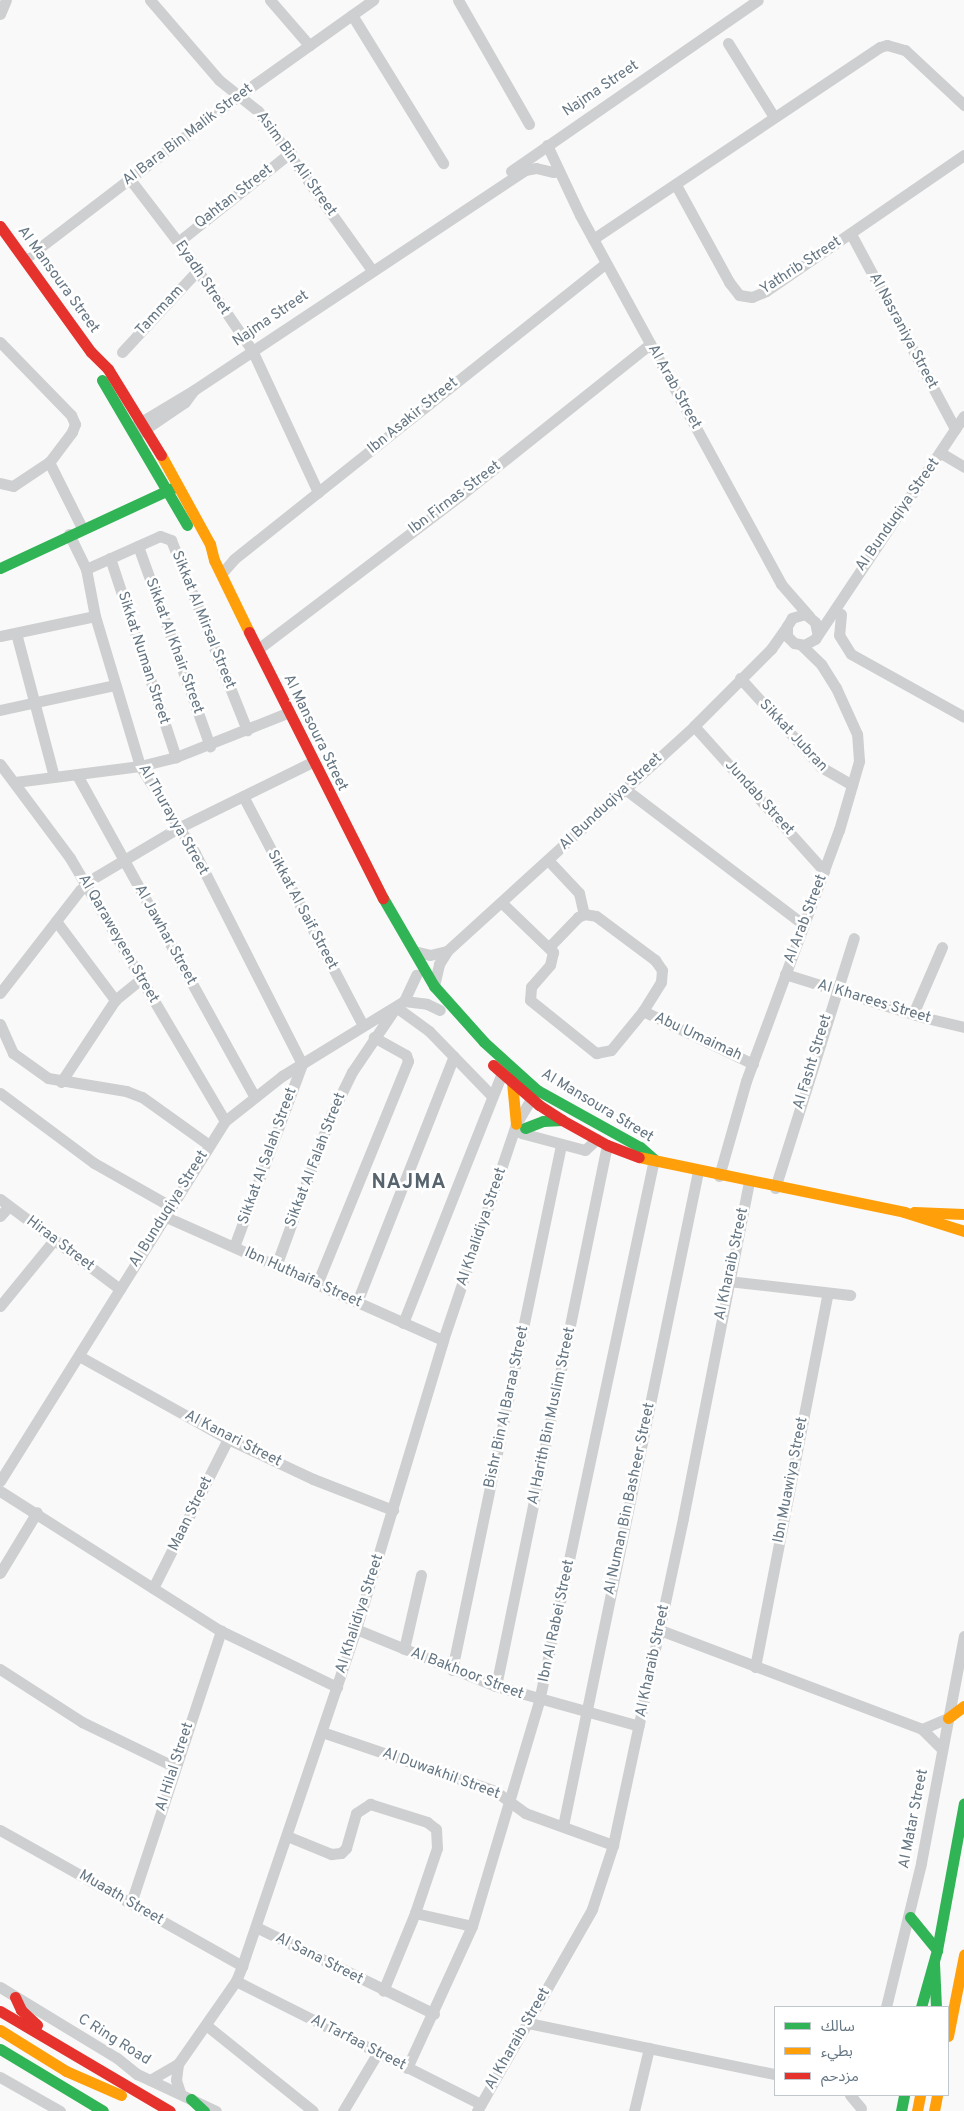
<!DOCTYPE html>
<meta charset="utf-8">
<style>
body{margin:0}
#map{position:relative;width:964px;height:2111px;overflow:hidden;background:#f9f9f9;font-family:Overpass,"Noto Sans Arabic",sans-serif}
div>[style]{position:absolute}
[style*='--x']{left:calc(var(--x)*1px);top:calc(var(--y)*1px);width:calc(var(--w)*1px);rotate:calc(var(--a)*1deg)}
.street>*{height:11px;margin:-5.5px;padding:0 5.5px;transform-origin:5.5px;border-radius:5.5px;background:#cecfd0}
.fast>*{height:11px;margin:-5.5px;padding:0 5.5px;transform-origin:5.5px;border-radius:5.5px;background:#30b455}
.slow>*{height:11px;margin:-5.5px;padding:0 5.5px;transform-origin:5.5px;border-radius:5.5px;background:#ff9f0a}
.jam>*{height:11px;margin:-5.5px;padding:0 5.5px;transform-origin:5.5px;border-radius:5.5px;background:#e5322d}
span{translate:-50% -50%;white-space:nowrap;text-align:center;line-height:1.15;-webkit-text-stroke:5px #fff;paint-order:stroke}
.street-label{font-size:15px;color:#657683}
.district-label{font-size:20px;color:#57646e;font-weight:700;letter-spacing:1px}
.legend{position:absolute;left:774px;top:2006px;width:175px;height:90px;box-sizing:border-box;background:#fff;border:1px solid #c1c8cd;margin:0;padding:6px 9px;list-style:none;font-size:15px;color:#657683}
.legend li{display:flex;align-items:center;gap:10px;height:25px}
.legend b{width:25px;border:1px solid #c1c8cd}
</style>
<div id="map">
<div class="street">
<i style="--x:150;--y:0;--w:106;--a:49.2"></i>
<i style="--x:219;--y:80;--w:50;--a:38.5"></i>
<i style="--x:258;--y:111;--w:196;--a:54.4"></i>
<i style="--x:270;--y:0;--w:60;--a:49.1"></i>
<i style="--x:458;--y:0;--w:143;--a:60.2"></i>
<i style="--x:0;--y:14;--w:15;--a:-67"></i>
<i style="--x:352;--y:15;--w:174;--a:58.4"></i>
<i style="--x:728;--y:43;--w:87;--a:58.1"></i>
<i style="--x:547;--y:145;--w:77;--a:64.8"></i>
<i style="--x:580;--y:215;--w:420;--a:61.4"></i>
<i style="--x:781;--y:584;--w:43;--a:48.8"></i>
<i style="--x:511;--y:171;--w:300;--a:-34.7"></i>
<i style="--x:129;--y:178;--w:81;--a:52.6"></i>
<i style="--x:178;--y:242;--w:131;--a:55.6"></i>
<i style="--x:252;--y:350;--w:157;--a:65.1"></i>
<i style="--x:676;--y:185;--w:111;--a:61.3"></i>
<i style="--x:729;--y:282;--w:16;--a:52"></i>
<i style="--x:739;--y:295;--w:13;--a:9"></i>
<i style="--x:752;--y:297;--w:15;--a:-23"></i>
<i style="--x:766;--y:291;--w:240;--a:-34.5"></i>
<i style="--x:851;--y:234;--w:221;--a:61.9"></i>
<i style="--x:593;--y:239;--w:345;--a:-33.8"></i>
<i style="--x:880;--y:47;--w:7;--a:-16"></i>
<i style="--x:887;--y:45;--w:19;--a:16"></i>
<i style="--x:905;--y:50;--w:81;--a:43"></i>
<i style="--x:178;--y:242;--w:144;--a:-38.5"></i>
<i style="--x:26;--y:258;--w:267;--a:-37.4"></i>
<i style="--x:238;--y:96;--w:166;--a:-35.4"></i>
<i style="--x:0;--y:342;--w:102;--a:45.8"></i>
<i style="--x:71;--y:415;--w:10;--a:66"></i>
<i style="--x:75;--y:424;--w:9;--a:111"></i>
<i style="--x:72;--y:432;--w:38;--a:127"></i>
<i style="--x:49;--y:462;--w:43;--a:146.3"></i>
<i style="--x:13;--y:486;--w:13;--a:-167"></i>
<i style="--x:122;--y:352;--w:110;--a:-47.2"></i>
<i style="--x:136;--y:425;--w:68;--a:-31.1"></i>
<i style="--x:194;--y:390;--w:397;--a:-33.6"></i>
<i style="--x:525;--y:170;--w:11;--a:-10"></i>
<i style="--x:536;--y:168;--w:18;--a:13"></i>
<i style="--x:141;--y:432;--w:53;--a:-34.3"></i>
<i style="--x:185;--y:402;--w:14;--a:-54"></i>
<i style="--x:941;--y:453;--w:27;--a:31"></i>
<i style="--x:49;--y:462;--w:74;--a:63.4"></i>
<i style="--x:69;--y:534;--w:39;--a:64"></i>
<i style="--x:86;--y:569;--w:48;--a:79.2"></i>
<i style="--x:95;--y:616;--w:157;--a:73.3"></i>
<i style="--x:140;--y:766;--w:103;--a:57.7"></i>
<i style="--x:195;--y:853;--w:237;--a:63.1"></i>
<i style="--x:302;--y:1064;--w:195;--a:110.4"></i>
<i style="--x:138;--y:546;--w:213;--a:70.2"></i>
<i style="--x:110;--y:558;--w:210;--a:71.7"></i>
<i style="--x:86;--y:569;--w:81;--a:-24"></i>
<i style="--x:160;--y:536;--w:12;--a:20"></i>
<i style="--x:171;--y:540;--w:205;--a:68.2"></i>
<i style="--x:222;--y:573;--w:18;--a:-49"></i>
<i style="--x:234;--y:559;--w:475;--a:-38.5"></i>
<i style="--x:841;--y:614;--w:21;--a:95"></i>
<i style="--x:839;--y:635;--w:22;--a:58"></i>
<i style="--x:851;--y:654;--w:129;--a:29.1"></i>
<i style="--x:817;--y:632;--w:10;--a:-101"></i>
<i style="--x:815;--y:622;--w:13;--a:-141"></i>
<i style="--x:805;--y:614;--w:14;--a:163"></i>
<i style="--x:792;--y:618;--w:9;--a:122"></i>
<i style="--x:787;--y:626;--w:10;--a:90"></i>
<i style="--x:787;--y:636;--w:10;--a:45"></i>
<i style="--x:794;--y:643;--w:10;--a:11"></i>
<i style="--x:804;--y:645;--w:13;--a:-29"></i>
<i style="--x:815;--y:639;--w:268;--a:-56.3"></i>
<i style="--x:16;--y:633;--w:149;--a:75.2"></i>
<i style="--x:0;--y:636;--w:97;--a:-11.9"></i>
<i style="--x:258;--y:649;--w:255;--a:-37.2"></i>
<i style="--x:461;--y:495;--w:242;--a:-38.6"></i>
<i style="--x:740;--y:678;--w:120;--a:47.7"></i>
<i style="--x:821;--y:767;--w:36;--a:30"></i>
<i style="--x:0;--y:710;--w:118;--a:-12.3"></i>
<i style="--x:694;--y:726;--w:195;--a:48.1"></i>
<i style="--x:0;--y:764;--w:117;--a:53.3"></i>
<i style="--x:70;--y:858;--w:305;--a:59.5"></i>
<i style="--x:77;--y:775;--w:367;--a:61.1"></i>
<i style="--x:15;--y:782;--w:126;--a:-7.3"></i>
<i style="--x:140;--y:766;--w:37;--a:-14"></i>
<i style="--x:176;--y:757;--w:119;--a:-21.6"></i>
<i style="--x:625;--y:789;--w:223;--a:37.2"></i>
<i style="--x:243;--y:796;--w:257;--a:62.4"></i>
<i style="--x:548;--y:860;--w:45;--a:46.8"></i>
<i style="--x:579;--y:893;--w:22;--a:77"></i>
<i style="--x:502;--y:903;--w:71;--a:43.9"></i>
<i style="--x:553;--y:952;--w:13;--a:103"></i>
<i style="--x:550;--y:965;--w:29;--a:131"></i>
<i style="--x:531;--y:987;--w:13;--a:94"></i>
<i style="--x:530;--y:1000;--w:85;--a:38.8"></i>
<i style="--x:596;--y:1053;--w:15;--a:-11"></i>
<i style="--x:611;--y:1050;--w:50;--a:-50.6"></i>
<i style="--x:643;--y:1011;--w:122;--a:25.7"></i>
<i style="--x:56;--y:921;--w:99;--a:53.2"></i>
<i style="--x:550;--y:946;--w:40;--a:-46"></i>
<i style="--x:578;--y:917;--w:7;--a:-27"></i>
<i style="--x:584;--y:914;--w:12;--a:9"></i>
<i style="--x:596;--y:916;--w:74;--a:36.7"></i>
<i style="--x:655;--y:960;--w:12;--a:55"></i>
<i style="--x:662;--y:970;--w:12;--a:95"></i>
<i style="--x:661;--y:982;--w:34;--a:122"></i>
<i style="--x:414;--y:951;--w:16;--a:14"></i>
<i style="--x:430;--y:955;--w:17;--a:-13"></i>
<i style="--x:785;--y:974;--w:144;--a:17.4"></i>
<i style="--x:922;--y:1017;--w:43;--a:13.4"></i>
<i style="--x:434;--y:986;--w:23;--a:-77"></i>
<i style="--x:439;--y:964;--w:15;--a:-58"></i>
<i style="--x:447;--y:951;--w:334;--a:-42.3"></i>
<i style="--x:694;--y:726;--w:109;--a:-45"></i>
<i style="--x:771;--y:649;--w:28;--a:-55"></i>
<i style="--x:0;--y:993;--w:130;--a:-52.2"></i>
<i style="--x:80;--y:890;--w:16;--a:-43"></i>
<i style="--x:92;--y:879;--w:100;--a:-30.7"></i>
<i style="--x:178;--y:828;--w:149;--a:-26.2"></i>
<i style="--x:404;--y:1001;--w:23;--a:7"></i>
<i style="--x:427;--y:1004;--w:14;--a:25"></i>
<i style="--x:913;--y:1014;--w:73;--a:-66.6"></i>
<i style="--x:0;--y:1024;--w:32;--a:66"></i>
<i style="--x:13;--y:1053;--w:43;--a:35.5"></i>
<i style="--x:48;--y:1078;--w:79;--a:9.5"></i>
<i style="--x:126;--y:1091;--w:17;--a:21"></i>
<i style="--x:142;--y:1097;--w:82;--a:35.6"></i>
<i style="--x:61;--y:1082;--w:98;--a:-56.6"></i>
<i style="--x:115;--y:1000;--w:33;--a:-39"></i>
<i style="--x:0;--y:1093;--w:117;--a:36.7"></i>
<i style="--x:94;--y:1163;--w:87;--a:29.5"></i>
<i style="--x:521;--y:1133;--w:66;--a:14.9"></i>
<i style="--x:585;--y:1150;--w:16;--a:-43"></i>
<i style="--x:719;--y:1176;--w:99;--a:-74.1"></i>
<i style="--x:746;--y:1081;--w:268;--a:-69.7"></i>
<i style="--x:839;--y:830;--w:72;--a:-73.8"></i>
<i style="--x:859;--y:761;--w:27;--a:-94"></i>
<i style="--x:857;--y:734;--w:51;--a:-114.5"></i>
<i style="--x:836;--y:688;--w:28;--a:-122"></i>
<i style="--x:821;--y:664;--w:28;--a:-136"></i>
<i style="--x:775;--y:1188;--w:262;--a:-72.5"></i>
<i style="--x:0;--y:1199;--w:150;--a:36.9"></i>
<i style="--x:0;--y:1216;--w:13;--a:-48"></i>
<i style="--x:164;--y:1216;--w:305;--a:24"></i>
<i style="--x:276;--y:1266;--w:161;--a:-70"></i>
<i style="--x:331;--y:1115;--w:48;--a:-64"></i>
<i style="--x:352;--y:1072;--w:78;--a:-55.9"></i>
<i style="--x:396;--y:1007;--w:41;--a:36"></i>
<i style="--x:429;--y:1031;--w:89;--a:45.9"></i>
<i style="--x:728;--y:1281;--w:123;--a:6.5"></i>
<i style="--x:317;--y:1284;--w:241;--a:-67.8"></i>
<i style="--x:408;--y:1061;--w:6;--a:-108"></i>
<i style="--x:406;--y:1055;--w:37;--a:-151"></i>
<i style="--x:357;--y:1302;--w:264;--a:-68.5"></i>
<i style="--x:0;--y:1306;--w:85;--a:-50.7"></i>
<i style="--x:403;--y:1323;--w:269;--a:-68.4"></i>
<i style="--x:79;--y:1356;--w:171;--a:29.1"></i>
<i style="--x:228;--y:1439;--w:94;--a:25.2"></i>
<i style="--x:313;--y:1479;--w:86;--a:21.2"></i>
<i style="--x:0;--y:1481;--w:425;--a:-58"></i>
<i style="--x:225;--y:1121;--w:73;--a:-38.3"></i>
<i style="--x:282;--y:1076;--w:143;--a:-31.6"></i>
<i style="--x:404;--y:1001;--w:29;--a:-65"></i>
<i style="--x:0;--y:1491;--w:262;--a:32.4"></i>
<i style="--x:221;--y:1631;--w:129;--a:25.8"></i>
<i style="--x:0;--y:1573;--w:71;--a:-58.8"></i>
<i style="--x:153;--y:1588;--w:167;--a:-63.3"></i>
<i style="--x:356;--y:1629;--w:151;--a:22.2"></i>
<i style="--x:496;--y:1686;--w:148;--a:15.6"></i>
<i style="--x:660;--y:1630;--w:280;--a:20.7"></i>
<i style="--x:922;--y:1729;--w:28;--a:45"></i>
<i style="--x:404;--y:1649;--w:76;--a:-77.1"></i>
<i style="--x:755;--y:1667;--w:381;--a:-79"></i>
<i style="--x:0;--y:1669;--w:98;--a:32.9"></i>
<i style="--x:82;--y:1722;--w:103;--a:25.8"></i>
<i style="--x:452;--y:1670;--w:536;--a:-78.27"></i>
<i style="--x:496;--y:1686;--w:552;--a:-78.41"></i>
<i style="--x:922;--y:1729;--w:28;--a:-23"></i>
<i style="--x:322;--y:1732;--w:183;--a:18.8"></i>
<i style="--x:495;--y:1791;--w:37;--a:36"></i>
<i style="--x:525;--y:1813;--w:94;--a:20"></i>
<i style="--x:563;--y:1826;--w:669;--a:-78.35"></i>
<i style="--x:0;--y:1830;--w:278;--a:29.3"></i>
<i style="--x:287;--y:1836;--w:48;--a:22.2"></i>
<i style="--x:331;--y:1854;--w:10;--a:-6"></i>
<i style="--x:341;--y:1853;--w:7;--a:-45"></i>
<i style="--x:346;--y:1848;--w:36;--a:-74"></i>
<i style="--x:356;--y:1813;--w:17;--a:-33"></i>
<i style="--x:370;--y:1804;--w:60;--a:17.5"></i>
<i style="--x:427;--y:1822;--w:11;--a:38"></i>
<i style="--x:436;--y:1829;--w:19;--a:87"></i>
<i style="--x:437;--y:1848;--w:69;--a:108.7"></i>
<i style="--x:415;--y:1913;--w:84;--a:112.3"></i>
<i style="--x:131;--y:1903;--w:287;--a:-71.7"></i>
<i style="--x:415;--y:1913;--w:58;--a:12.8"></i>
<i style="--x:256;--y:1927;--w:198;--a:26"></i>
<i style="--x:236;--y:1981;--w:274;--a:26.7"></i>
<i style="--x:0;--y:1987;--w:137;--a:31.3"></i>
<i style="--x:117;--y:2058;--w:26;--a:39"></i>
<i style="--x:137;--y:2074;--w:87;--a:25.1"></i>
<i style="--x:886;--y:2007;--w:148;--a:-76.3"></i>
<i style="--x:921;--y:1863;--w:231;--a:-79.3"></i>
<i style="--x:528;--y:2023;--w:252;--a:11.7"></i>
<i style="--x:206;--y:2025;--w:137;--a:38.8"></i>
<i style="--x:178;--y:2064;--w:16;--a:97"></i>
<i style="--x:176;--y:2080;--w:13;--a:72"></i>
<i style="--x:407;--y:2068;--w:156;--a:-65.4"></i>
<i style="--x:472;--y:1926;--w:235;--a:-73.4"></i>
<i style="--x:539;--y:1701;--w:554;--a:-78.02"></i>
<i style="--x:0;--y:2077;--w:69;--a:29.5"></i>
<i style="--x:150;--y:2080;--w:32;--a:-30"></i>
<i style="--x:178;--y:2064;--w:101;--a:-55.1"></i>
<i style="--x:236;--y:1981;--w:16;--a:-68"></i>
<i style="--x:242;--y:1966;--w:356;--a:-71.3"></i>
<i style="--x:356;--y:1629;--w:302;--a:-73.2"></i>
<i style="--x:443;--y:1340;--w:228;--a:-71.3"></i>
<i style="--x:516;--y:1124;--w:37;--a:-59"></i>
<i style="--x:850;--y:2095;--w:17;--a:50"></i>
<i style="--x:343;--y:2111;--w:66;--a:-59.2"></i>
<i style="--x:477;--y:2111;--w:232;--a:-60.3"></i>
<i style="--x:592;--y:1909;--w:67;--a:-71.8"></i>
<i style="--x:613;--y:1845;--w:334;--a:-77.9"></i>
<i style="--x:683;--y:1518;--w:342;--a:-78.9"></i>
<i style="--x:634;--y:2111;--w:65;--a:-76.6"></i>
</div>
<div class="fast">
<i style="--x:102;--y:380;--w:168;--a:59.6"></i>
<i style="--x:0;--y:568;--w:195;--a:-24.9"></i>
<i style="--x:383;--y:898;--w:102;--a:59.9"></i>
<i style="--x:434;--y:986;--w:75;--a:48.2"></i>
<i style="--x:484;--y:1042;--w:72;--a:42.2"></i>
<i style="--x:537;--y:1090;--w:118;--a:29"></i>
<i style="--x:640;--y:1147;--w:18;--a:41"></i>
<i style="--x:525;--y:1128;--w:19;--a:-21"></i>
<i style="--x:543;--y:1121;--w:19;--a:-3"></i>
<i style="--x:910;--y:1917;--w:43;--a:50.7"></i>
<i style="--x:934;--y:1963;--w:44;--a:87.4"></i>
<i style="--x:921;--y:2007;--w:59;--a:-74.3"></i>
<i style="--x:937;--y:1950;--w:149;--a:-79.6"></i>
<i style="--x:0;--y:2049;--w:120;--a:31"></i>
<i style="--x:191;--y:2099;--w:18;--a:43"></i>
<i style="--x:901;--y:2111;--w:16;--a:-79"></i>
</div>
<div class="slow">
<i style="--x:161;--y:455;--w:102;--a:61.2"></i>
<i style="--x:210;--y:544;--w:16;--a:76"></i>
<i style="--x:214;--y:560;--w:80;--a:64.1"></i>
<i style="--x:512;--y:1082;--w:42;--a:84.6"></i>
<i style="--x:639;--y:1157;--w:271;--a:11.7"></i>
<i style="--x:904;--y:1212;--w:63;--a:17.6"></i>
<i style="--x:914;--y:1212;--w:50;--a:2.3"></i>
<i style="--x:948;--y:1718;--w:20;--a:-37"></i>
<i style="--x:0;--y:2030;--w:78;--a:31.8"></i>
<i style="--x:66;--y:2071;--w:60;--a:23.6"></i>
<i style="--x:948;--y:2036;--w:83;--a:-78.8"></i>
<i style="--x:917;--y:2111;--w:16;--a:-79"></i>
<i style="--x:934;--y:2111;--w:16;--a:-79"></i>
</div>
<div class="jam">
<i style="--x:0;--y:226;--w:155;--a:54.2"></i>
<i style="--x:91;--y:352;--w:24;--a:45"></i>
<i style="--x:108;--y:369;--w:101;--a:58.4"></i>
<i style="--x:249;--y:632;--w:298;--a:63.3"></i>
<i style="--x:493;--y:1065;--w:61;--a:41"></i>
<i style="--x:539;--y:1105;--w:27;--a:33"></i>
<i style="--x:562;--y:1120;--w:51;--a:29.1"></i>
<i style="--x:607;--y:1145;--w:34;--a:21"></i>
<i style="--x:15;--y:1997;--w:14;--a:65"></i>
<i style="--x:21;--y:2010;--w:22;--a:43"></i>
<i style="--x:0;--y:2011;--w:197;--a:30.5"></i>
</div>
<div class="street-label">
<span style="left:601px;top:89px;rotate:-34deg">Najma Street</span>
<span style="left:188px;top:135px;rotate:-37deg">Al Bara Bin Malik Street</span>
<span style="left:296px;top:164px;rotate:54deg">Asim Bin Ali Street</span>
<span style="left:234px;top:197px;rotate:-38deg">Qahtan Street</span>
<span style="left:801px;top:266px;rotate:-33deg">Yathrib Street</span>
<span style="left:202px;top:278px;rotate:56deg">Eyadh Street</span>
<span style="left:58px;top:280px;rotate:54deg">Al Mansoura Street</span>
<span style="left:160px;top:311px;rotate:-47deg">Tammam</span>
<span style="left:271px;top:319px;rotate:-34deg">Najma Street</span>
<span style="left:903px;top:331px;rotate:62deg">Al Nasraniya Street</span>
<span style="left:674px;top:387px;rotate:61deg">Al Arab Street</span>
<span style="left:413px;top:416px;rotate:-39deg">Ibn Asakir Street</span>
<span style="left:455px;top:498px;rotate:-37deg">Ibn Firnas Street</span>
<span style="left:898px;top:515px;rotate:-55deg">Al Bunduqiya Street</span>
<span style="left:203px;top:620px;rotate:68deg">Sikkat Al Mirsal Street</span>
<span style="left:174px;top:646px;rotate:70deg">Sikkat Al Khair Street</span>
<span style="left:143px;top:658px;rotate:72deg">Sikkat Numan Street</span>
<span style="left:315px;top:733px;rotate:64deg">Al Mansoura Street</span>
<span style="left:793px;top:736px;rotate:47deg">Sikkat Jubran</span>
<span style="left:759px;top:798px;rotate:48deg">Jundab Street</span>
<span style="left:611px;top:802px;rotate:-43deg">Al Bunduqiya Street</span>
<span style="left:173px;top:820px;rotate:60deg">Al Thurayya Street</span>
<span style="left:302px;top:910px;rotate:62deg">Sikkat Al Saif Street</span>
<span style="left:806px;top:919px;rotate:-69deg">Al Arab Street</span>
<span style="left:165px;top:935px;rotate:61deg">Al Jawhar Street</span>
<span style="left:118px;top:939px;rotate:60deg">Al Qaraweyeen Street</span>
<span style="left:874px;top:1002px;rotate:17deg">Al Kharees Street</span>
<span style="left:698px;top:1037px;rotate:25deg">Abu Umaimah</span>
<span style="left:813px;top:1062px;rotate:-73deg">Al Fasht Street</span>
<span style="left:597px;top:1106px;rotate:31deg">Al Mansoura Street</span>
<span style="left:268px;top:1156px;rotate:-70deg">Sikkat Al Salah Street</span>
<span style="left:316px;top:1160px;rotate:-69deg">Sikkat Al Falah Street</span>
<span style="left:169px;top:1209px;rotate:-58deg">Al Bunduqiya Street</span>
<span style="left:482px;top:1227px;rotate:-71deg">Al Khalidiya Street</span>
<span style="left:60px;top:1244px;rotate:37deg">Hiraa Street</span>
<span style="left:732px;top:1264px;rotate:-78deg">Al Kharaib Street</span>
<span style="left:303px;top:1278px;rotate:24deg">Ibn Huthaifa Street</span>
<span style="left:507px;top:1407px;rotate:-78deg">Bishr Bin Al Baraa Street</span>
<span style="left:552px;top:1416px;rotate:-78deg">Al Harith Bin Muslim Street</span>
<span style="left:233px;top:1439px;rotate:27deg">Al Kanari Street</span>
<span style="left:791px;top:1480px;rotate:-79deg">Ibn Muawiya Street</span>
<span style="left:630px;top:1499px;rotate:-78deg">Al Numan Bin Basheer Street</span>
<span style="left:191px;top:1514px;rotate:-64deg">Maan Street</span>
<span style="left:360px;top:1614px;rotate:-72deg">Al Khalidiya Street</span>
<span style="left:557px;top:1621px;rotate:-78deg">Ibn Al Rabei Street</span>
<span style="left:653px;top:1661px;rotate:-78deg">Al Kharaib Street</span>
<span style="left:467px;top:1674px;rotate:21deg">Al Bakhoor Street</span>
<span style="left:175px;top:1767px;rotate:-72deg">Al Hilal Street</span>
<span style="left:441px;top:1774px;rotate:20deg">Al Duwakhil Street</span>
<span style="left:914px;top:1819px;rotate:-79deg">Al Matar Street</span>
<span style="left:121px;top:1898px;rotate:30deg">Muaath Street</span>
<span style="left:319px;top:1959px;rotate:27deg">Al Sana Street</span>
<span style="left:518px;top:2039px;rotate:-60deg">Al Kharaib Street</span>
<span style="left:114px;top:2040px;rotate:32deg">C Ring Road</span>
<span style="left:358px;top:2043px;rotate:27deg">Al Tarfaa Street</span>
</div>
<div class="district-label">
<span style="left:409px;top:1183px">NAJMA</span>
</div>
<ul class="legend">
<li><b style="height:6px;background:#30b455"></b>سالك</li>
<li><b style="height:6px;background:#ff9f0a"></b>بطيء</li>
<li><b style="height:6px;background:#e5322d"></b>مزدحم</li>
</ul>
</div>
